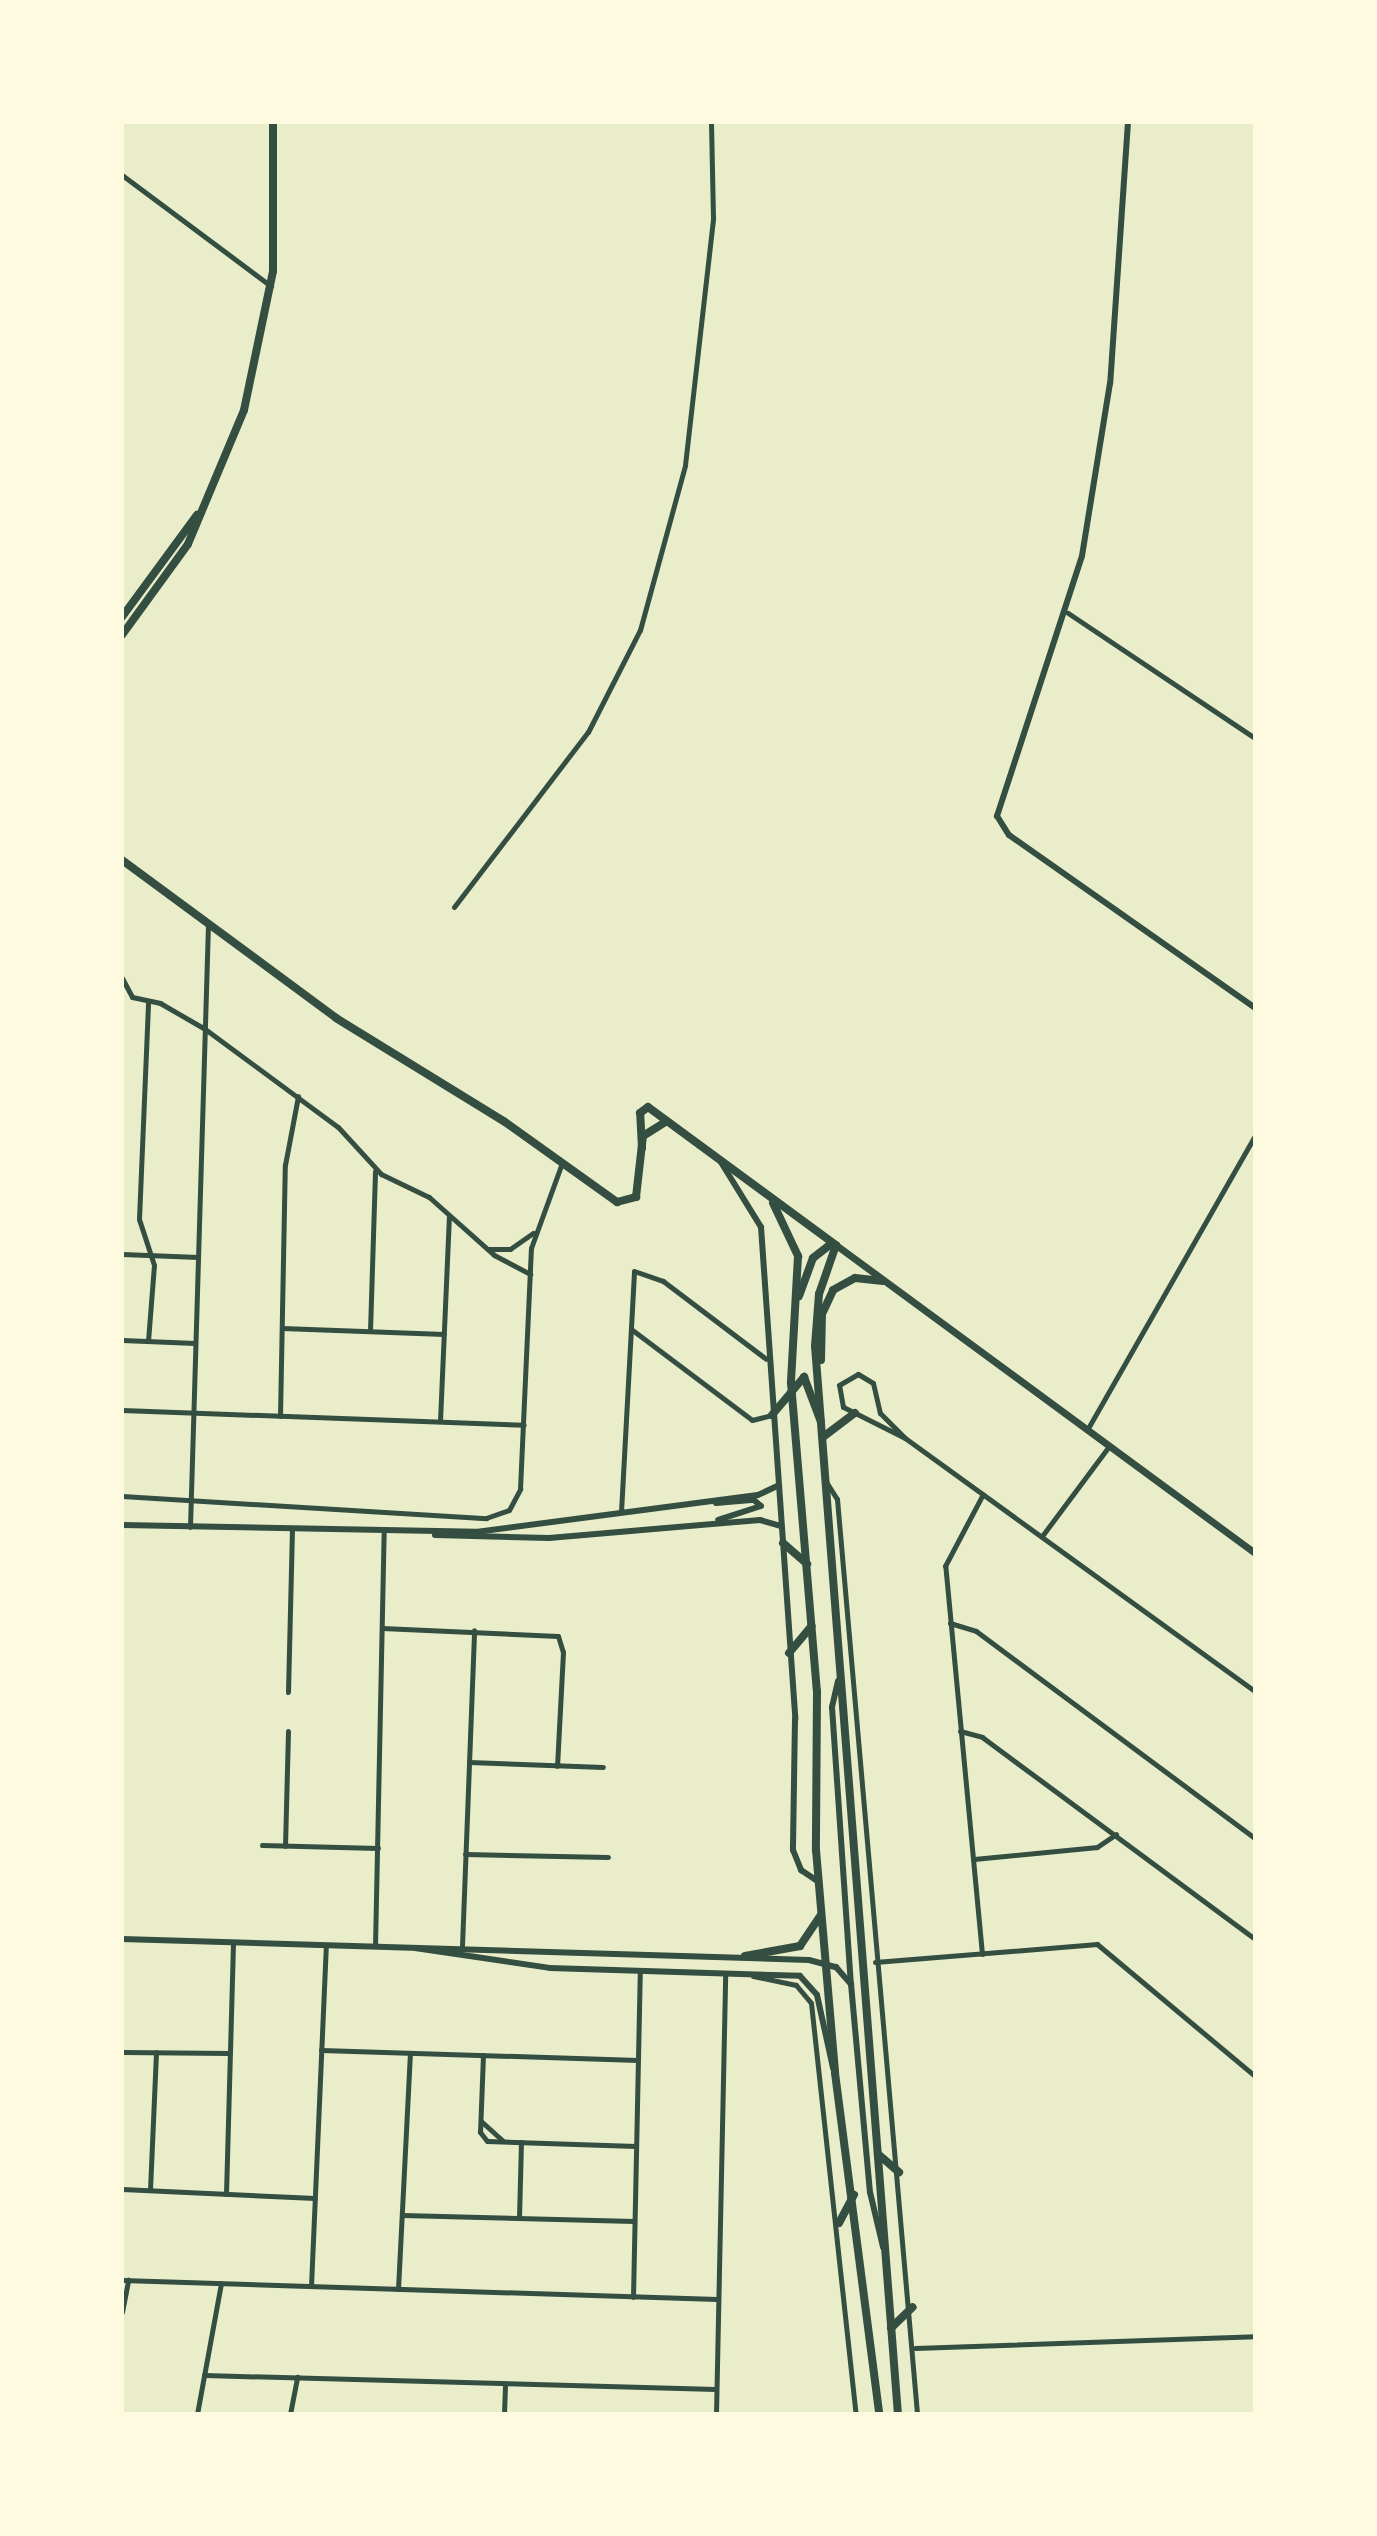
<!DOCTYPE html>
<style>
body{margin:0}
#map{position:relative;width:1377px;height:2536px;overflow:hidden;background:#e9edc9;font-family:Literata,serif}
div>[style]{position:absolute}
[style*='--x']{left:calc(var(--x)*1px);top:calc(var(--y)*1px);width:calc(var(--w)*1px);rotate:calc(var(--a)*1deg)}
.minor>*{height:5px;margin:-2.5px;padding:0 2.5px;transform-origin:2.5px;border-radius:2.5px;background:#344e41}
.tertiary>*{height:6px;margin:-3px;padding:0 3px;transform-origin:3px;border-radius:3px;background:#344e41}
.secondary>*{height:7px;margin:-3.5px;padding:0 3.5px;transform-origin:3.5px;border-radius:3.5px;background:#344e41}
.primary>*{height:8px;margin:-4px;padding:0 4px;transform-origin:4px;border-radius:4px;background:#344e41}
span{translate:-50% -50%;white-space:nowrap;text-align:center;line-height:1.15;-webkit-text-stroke:8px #fefae0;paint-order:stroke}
.frame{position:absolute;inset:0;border:124px solid #fefae0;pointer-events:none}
</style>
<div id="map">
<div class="minor">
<i style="--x:122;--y:175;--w:186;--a:36.7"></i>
<i style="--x:1068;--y:613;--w:225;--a:33.8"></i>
<i style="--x:454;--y:907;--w:220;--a:-52.6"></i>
<i style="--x:588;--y:732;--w:114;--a:-63"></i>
<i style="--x:640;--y:630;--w:171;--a:-74.7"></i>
<i style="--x:685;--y:465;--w:249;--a:-83.5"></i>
<i style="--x:713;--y:218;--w:96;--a:-91.2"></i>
<i style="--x:122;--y:978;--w:21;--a:62"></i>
<i style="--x:132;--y:997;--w:29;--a:12"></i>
<i style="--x:160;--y:1003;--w:52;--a:30"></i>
<i style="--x:205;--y:1029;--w:165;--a:36.4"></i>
<i style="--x:338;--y:1127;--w:64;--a:47.5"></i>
<i style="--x:381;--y:1174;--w:53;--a:25.6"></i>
<i style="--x:429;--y:1197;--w:87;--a:41.7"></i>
<i style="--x:494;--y:1255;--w:41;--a:27.8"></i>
<i style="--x:489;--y:1249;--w:21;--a:0"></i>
<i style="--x:510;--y:1249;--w:28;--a:-35"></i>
<i style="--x:122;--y:1254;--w:76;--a:2.3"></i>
<i style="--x:282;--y:1328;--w:162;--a:2.1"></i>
<i style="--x:631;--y:1329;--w:151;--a:36.9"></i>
<i style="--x:752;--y:1420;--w:21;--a:-14"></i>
<i style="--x:370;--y:1331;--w:160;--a:-88.2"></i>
<i style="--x:122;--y:1340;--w:73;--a:2.4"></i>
<i style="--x:148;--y:1341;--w:76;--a:-85.5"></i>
<i style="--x:154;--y:1265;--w:48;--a:-108.1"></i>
<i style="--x:139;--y:1219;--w:218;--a:-87.6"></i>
<i style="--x:858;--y:1374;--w:17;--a:31"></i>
<i style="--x:873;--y:1383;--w:31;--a:77"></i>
<i style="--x:880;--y:1413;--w:35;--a:45"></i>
<i style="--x:905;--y:1438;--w:69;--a:-153.4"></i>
<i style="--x:843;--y:1407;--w:22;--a:-100"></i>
<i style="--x:839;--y:1385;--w:22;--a:-30"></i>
<i style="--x:122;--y:1410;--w:402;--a:2.1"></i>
<i style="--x:280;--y:1416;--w:251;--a:-88.9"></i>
<i style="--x:285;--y:1165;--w:70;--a:-79.3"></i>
<i style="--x:440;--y:1421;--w:206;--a:-87.5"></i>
<i style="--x:1087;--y:1430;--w:339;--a:-60.3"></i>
<i style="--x:905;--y:1438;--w:432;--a:35.9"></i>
<i style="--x:825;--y:1480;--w:22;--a:58"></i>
<i style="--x:837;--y:1499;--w:918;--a:85"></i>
<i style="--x:122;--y:1496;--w:365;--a:3.5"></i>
<i style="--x:486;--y:1518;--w:24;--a:-19"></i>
<i style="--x:509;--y:1510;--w:24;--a:-62"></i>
<i style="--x:520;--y:1489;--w:241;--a:-87.4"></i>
<i style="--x:531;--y:1248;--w:90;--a:-70"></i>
<i style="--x:621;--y:1512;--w:241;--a:-86.9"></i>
<i style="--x:634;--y:1271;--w:31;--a:19"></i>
<i style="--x:663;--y:1281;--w:129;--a:37.1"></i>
<i style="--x:190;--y:1527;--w:602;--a:-88.29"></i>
<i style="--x:1042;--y:1536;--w:112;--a:-53.3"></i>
<i style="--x:950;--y:1623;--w:27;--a:17"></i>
<i style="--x:976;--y:1631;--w:347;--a:36.6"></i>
<i style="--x:382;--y:1628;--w:176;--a:2.6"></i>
<i style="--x:558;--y:1636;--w:17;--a:73"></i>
<i style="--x:563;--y:1652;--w:114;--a:93"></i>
<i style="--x:288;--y:1692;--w:162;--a:-88.6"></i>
<i style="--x:960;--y:1731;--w:23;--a:15"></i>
<i style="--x:982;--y:1737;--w:340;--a:36.5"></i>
<i style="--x:469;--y:1762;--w:134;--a:2.1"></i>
<i style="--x:262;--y:1845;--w:116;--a:1.5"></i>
<i style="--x:285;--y:1846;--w:115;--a:-88.5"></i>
<i style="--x:465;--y:1854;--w:143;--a:1.2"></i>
<i style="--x:974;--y:1859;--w:124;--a:-5.6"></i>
<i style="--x:1097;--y:1847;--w:23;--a:-34"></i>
<i style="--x:375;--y:1946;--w:414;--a:-88.8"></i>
<i style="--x:462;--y:1946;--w:316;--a:-87.8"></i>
<i style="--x:982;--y:1954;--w:390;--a:-95.4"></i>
<i style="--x:945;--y:1566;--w:81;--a:-62.2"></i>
<i style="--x:875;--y:1962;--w:223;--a:-4.6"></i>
<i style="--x:1097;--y:1944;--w:206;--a:39.9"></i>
<i style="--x:753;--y:1976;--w:44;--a:11.8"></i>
<i style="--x:796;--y:1985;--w:23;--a:50"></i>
<i style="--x:811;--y:2003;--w:413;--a:83.8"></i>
<i style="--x:321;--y:2050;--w:317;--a:1.8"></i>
<i style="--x:122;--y:2052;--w:108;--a:0.5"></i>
<i style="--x:483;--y:2055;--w:77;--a:92.2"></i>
<i style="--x:480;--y:2132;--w:11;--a:52"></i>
<i style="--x:487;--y:2141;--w:149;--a:1.9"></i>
<i style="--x:482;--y:2122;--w:28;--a:42"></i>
<i style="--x:122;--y:2189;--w:193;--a:2.7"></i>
<i style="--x:150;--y:2190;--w:138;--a:-87.5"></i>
<i style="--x:226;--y:2194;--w:252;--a:-88.4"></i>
<i style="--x:402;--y:2215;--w:232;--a:1.5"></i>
<i style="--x:519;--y:2218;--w:76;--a:-88.5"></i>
<i style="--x:122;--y:2280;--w:595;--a:1.83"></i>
<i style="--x:311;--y:2286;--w:341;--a:-87.5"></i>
<i style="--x:398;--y:2289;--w:236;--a:-87.1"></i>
<i style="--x:633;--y:2297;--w:325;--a:-88.8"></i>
<i style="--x:122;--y:2312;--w:33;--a:-79"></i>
<i style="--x:915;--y:2348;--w:340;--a:-2"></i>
<i style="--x:204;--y:2375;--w:512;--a:1.57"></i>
<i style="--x:197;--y:2414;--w:133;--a:-79.6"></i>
<i style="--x:290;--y:2414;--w:38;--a:-79"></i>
<i style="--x:504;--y:2414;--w:30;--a:-88"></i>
<i style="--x:716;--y:2414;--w:441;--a:-88.8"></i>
</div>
<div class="tertiary">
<i style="--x:1128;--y:122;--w:262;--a:93.9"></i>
<i style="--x:1110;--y:383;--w:175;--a:99.2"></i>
<i style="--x:1082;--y:556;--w:274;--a:108.1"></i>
<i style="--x:997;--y:816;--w:22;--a:58"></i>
<i style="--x:1009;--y:835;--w:301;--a:35.1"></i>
<i style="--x:719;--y:1159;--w:80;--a:58.3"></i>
<i style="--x:761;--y:1227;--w:493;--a:86"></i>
<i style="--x:795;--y:1719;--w:131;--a:90.9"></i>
<i style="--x:793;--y:1850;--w:22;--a:68"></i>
<i style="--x:801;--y:1870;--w:22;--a:34"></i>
<i style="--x:716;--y:1503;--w:38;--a:-5"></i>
<i style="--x:754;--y:1500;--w:9;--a:41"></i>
<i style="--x:761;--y:1506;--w:45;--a:162"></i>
<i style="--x:122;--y:1525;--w:354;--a:1.1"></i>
<i style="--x:476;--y:1532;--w:284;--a:-7.5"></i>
<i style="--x:758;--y:1495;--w:23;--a:-25"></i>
<i style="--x:435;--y:1535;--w:114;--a:1.5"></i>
<i style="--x:549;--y:1538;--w:212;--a:-4.9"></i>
<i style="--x:760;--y:1520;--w:22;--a:16"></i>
<i style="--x:838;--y:1681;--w:27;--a:103"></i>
<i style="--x:832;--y:1707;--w:278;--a:86.1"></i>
<i style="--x:851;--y:1984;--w:209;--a:84.8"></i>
<i style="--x:870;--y:2192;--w:57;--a:76.7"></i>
<i style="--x:122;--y:1939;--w:687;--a:1.75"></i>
<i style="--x:809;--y:1960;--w:28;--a:15"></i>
<i style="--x:836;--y:1967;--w:23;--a:49"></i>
<i style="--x:415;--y:1948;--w:136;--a:8.4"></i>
<i style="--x:550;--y:1968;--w:250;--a:1.8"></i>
<i style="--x:800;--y:1976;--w:25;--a:48"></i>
<i style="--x:817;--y:1995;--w:75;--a:77.6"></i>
</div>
<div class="secondary">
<i style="--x:836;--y:1245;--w:520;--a:36.32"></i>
</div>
<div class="primary">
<i style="--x:122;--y:617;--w:127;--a:-53.7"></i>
<i style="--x:122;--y:635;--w:112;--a:-54"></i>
<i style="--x:188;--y:544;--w:145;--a:-67.3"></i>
<i style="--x:244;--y:410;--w:142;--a:-78.2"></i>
<i style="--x:273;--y:271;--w:149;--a:-90"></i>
<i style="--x:122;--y:860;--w:266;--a:36.4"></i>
<i style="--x:336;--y:1018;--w:198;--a:31.6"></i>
<i style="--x:505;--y:1122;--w:138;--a:35.5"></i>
<i style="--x:617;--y:1202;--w:20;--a:-15"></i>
<i style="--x:636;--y:1197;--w:61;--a:-83.5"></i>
<i style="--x:643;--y:1136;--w:28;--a:-32"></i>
<i style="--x:642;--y:1148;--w:35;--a:-93"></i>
<i style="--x:640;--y:1113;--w:10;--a:-37"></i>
<i style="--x:648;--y:1107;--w:233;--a:36.3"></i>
<i style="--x:836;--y:1245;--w:52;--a:109.1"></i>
<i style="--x:819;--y:1294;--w:52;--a:94.4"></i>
<i style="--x:815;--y:1346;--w:1071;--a:85.56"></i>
<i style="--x:773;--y:1203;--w:59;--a:64.7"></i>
<i style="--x:798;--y:1256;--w:127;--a:93.2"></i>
<i style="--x:791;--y:1383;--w:309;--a:85.2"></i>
<i style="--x:817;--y:1691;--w:159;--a:90.4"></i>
<i style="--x:816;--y:1850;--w:224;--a:85.1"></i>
<i style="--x:835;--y:2073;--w:344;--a:82.6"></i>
<i style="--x:799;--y:1296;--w:40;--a:-69.8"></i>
<i style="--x:813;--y:1258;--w:24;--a:-38"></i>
<i style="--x:821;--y:1360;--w:46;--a:-88.8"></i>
<i style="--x:822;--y:1314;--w:26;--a:-65"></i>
<i style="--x:833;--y:1290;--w:25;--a:-29"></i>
<i style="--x:855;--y:1278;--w:28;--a:6"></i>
<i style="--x:772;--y:1415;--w:50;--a:-49.9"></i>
<i style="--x:804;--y:1377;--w:48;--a:69.3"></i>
<i style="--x:823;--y:1437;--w:40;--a:-37"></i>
<i style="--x:783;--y:1543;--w:32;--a:41"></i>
<i style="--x:789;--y:1653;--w:35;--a:-50"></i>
<i style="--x:745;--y:1956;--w:56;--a:-10.3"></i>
<i style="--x:800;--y:1946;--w:37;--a:-56"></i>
<i style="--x:878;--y:2154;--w:28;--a:41"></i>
<i style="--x:839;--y:2223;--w:32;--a:-62"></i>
<i style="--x:891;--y:2328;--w:30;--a:-44"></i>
</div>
<div class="frame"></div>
</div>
